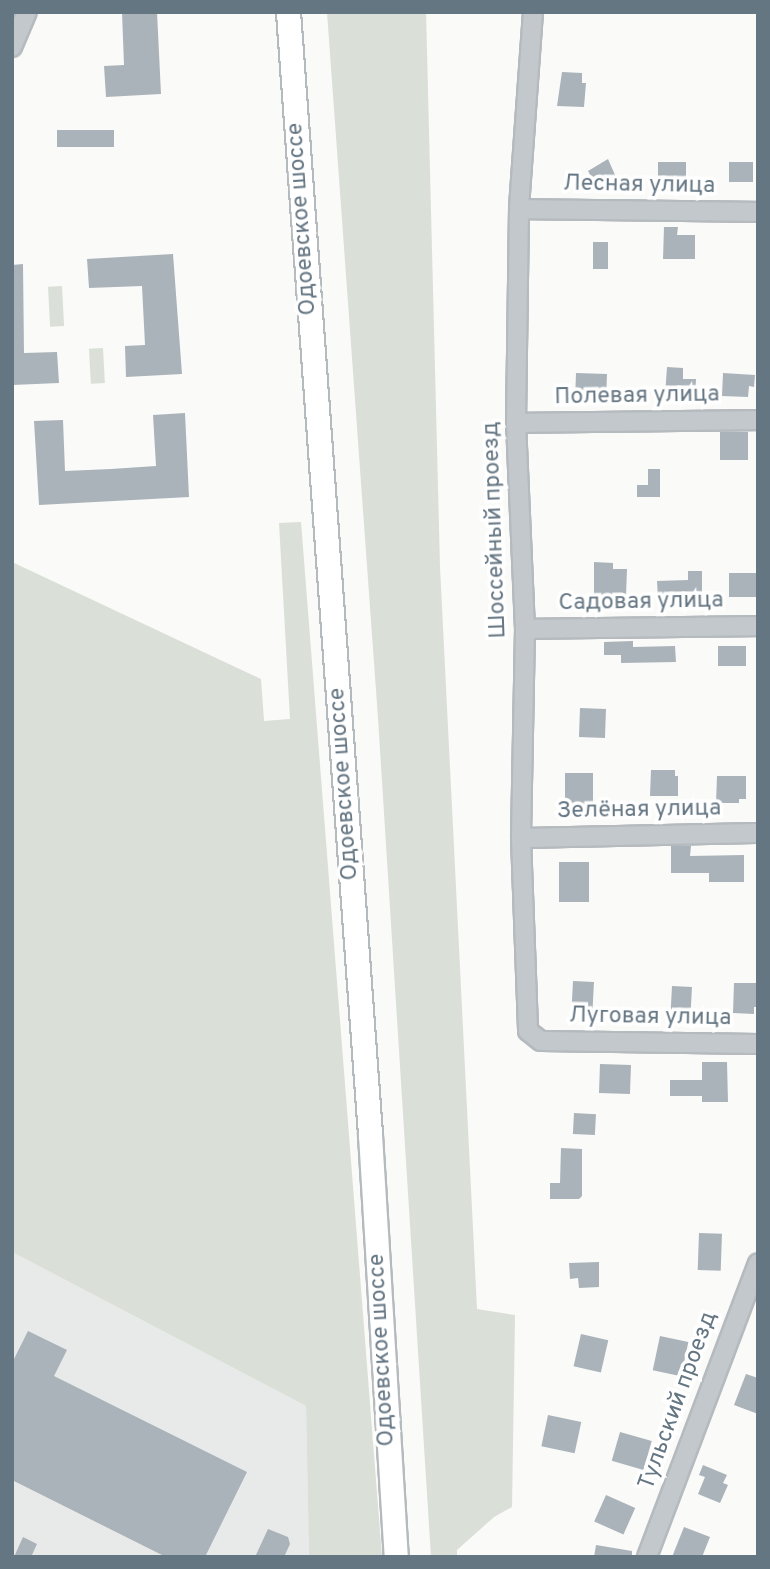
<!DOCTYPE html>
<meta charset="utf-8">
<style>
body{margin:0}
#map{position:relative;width:770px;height:1569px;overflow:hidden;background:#fafaf8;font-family:Overpass,sans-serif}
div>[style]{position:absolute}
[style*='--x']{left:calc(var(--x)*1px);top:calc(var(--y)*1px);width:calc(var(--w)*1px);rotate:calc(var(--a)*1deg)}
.built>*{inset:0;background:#e8e9e9}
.green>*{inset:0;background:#dadfd7;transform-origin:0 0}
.building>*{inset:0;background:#aab3b9;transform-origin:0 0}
.roads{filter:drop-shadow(2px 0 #b5babe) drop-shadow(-2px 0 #b5babe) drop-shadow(0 2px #b5babe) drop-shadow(0 -2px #b5babe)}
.minor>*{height:18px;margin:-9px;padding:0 9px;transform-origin:9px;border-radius:9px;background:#c3c8cc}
.major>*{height:23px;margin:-11.5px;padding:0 11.5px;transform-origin:11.5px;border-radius:11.5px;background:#fff}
span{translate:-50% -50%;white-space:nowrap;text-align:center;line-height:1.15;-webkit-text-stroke:7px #fff;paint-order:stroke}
.street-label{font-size:23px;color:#657683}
.frame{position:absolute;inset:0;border:14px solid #657683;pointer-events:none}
</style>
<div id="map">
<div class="built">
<i style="clip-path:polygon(12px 1252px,306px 1406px,309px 1557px,12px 1557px)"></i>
</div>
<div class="green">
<i style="clip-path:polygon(327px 12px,426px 12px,440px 567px,477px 1309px,515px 1315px,512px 1507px,494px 1517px,457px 1550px,457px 1557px,431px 1557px,378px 718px)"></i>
<i style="left:62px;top:286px;width:40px;height:14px;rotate:87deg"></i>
<i style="left:103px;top:348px;width:35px;height:14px;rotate:87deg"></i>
<i style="clip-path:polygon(301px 522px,382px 1557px,309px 1557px,306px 1406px,12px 1252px,12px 562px,261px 679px,264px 721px,290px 719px,279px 523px)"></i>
</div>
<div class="building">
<i style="clip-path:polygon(122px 12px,157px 12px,161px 94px,106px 97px,104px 66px,124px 65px)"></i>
<i style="clip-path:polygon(562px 72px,582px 73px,582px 83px,586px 83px,584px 107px,557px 106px)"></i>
<i style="left:114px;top:130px;width:17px;height:57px;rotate:90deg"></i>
<i style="clip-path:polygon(608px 159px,619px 184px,604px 193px,601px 187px,598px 189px,588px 171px)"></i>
<i style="left:658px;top:162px;width:28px;height:26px"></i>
<i style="left:729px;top:162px;width:24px;height:20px"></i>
<i style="clip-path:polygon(664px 227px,678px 227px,677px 235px,695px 235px,695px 259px,663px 259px)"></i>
<i style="left:593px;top:242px;width:15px;height:27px"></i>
<i style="clip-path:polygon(173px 254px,182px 374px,126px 377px,125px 346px,145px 345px,142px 286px,89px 288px,87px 259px)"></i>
<i style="clip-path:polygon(23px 264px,24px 353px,57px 352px,59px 383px,12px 385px,12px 265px)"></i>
<i style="clip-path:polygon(667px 367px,683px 368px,683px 379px,696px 379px,695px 397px,665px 396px)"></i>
<i style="left:576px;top:373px;width:31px;height:21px;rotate:2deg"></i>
<i style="clip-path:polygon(723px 373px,755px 375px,754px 387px,749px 386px,748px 397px,722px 396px)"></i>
<i style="clip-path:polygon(185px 413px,189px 497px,39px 505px,34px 421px,63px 420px,65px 471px,111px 469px,156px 466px,153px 415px)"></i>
<i style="left:720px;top:432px;width:28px;height:28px"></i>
<i style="clip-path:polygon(648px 469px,660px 469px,660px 497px,637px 497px,637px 485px,648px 485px)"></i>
<i style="clip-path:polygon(594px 562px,613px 563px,613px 569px,627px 569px,626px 596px,594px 595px)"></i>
<i style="clip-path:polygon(688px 571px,702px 571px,702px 599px,658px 600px,657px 581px,688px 580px)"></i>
<i style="left:729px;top:573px;width:29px;height:24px"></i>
<i style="clip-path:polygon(633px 641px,633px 647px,675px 646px,676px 662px,621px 663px,621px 655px,604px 655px,604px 642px)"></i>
<i style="left:718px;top:646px;width:28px;height:20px"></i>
<i style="left:580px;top:708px;width:26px;height:29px;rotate:2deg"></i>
<i style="clip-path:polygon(651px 770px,675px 770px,675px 776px,678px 776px,678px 796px,650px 796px)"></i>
<i style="left:565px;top:773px;width:28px;height:36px"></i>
<i style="clip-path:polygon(717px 776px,746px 776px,746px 799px,739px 799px,739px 803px,716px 803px)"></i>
<i style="clip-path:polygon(671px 846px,691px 846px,690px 856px,744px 855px,744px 882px,709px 882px,709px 873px,671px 873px)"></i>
<i style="left:559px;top:862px;width:30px;height:40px"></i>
<i style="left:573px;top:981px;width:21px;height:31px;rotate:3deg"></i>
<i style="clip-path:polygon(734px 983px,758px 983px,758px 1007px,754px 1007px,754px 1014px,733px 1013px)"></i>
<i style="left:672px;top:986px;width:20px;height:31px;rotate:3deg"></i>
<i style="clip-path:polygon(702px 1062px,727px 1062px,728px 1102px,702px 1102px,702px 1096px,670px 1096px,670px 1080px,702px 1080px)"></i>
<i style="left:600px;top:1064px;width:31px;height:29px;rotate:2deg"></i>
<i style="left:574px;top:1113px;width:22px;height:21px;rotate:3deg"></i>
<i style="clip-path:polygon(561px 1148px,582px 1149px,582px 1196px,579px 1199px,550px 1199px,550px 1183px,560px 1183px)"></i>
<i style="left:699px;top:1233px;width:23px;height:37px;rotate:2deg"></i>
<i style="clip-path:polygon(599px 1262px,599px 1287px,579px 1288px,578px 1278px,570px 1279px,569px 1263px)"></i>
<i style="clip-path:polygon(28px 1331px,67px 1350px,54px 1376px,247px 1472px,205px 1557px,166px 1557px,12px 1480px,12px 1363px)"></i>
<i style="left:581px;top:1334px;width:28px;height:33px;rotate:13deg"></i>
<i style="left:660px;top:1336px;width:29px;height:35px;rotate:12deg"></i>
<i style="clip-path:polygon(746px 1374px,758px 1378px,758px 1414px,734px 1405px)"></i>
<i style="left:548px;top:1415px;width:34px;height:32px;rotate:12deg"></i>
<i style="left:620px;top:1432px;width:33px;height:30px;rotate:16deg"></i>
<i style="clip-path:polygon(703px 1465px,727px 1475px,723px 1483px,728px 1485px,720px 1503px,698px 1494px,705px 1477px,699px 1475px)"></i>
<i style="left:606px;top:1495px;width:32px;height:29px;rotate:24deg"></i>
<i style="clip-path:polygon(684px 1527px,710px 1537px,702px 1557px,672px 1557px)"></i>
<i style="clip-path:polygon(268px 1529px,288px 1537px,290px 1544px,284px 1557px,255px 1557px)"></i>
<i style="clip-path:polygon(23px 1537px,37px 1544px,31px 1557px,14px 1557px)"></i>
<i style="clip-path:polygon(596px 1545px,632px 1551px,632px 1557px,594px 1557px)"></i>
</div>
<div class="roads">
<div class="minor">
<i style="--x:533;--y:12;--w:197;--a:94.1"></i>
<i style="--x:519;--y:209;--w:214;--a:90.8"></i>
<i style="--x:516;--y:423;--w:206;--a:87.5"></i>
<i style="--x:525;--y:629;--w:209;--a:91.1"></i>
<i style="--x:521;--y:838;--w:193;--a:87.9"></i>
<i style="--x:528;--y:1031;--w:16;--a:38"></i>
<i style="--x:541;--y:1041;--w:217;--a:0.8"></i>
<i style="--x:12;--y:47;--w:38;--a:-67"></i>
<i style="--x:519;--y:209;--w:239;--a:0.7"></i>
<i style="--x:516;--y:423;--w:242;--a:-0.7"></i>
<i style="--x:525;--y:629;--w:233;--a:-0.7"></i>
<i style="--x:521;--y:838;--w:237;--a:-1.2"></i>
<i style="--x:647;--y:1557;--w:314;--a:-69.3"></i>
</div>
<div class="major">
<i style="--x:288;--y:12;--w:1126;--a:85.82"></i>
<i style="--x:370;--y:1135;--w:423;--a:86.5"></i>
</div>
</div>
<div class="street-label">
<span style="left:639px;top:186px;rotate:1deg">Лесная улица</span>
<span style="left:303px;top:219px;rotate:-94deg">Одоевское шоссе</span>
<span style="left:637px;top:397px;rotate:-1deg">Полевая улица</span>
<span style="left:496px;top:530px;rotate:-92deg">Шоссейный проезд</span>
<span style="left:641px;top:603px;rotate:-1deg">Садовая улица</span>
<span style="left:345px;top:784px;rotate:-94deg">Одоевское шоссе</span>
<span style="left:639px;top:811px;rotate:-1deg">Зелёная улица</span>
<span style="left:650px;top:1018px;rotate:1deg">Луговая улица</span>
<span style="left:383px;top:1350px;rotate:-93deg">Одоевское шоссе</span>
<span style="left:679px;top:1401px;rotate:-70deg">Тульский проезд</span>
</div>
<div class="frame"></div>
</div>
